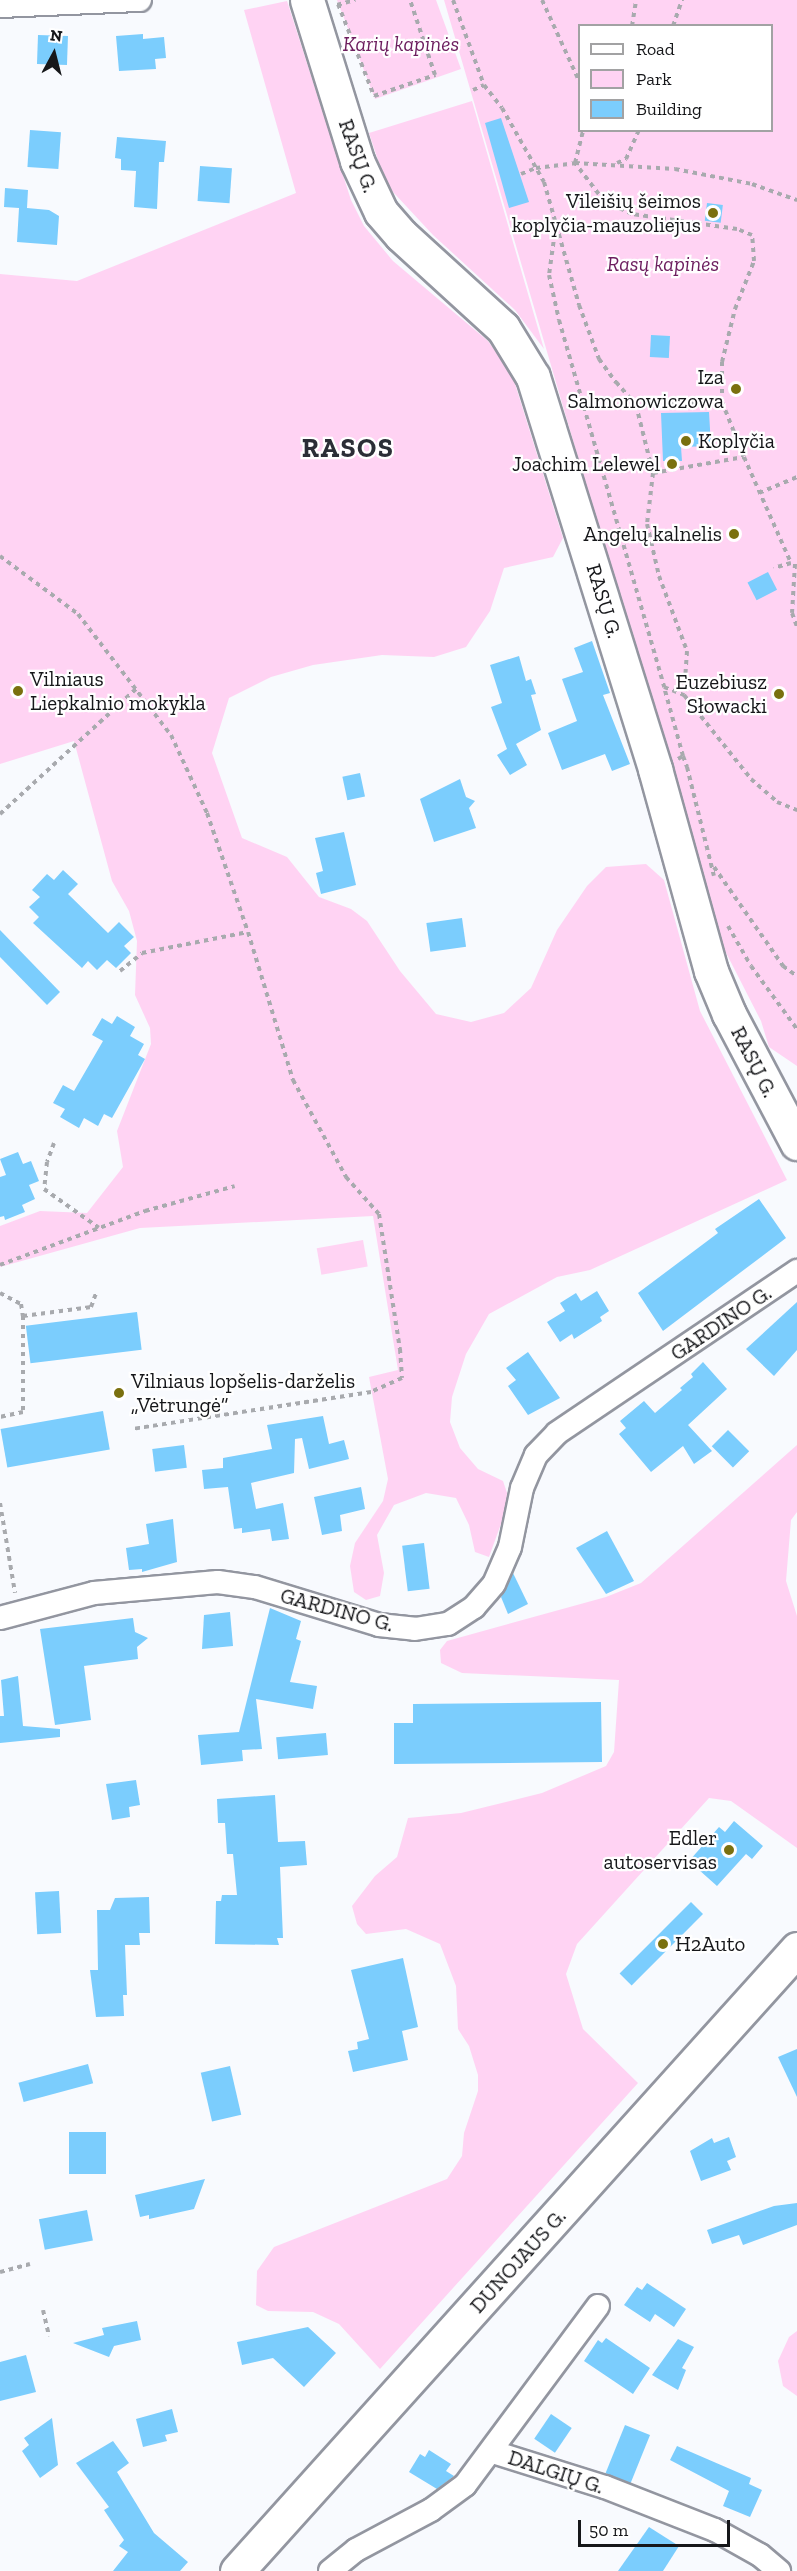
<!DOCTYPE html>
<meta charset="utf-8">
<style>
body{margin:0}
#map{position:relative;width:797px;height:2571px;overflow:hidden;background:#f8fafe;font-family:"Zilla Slab",serif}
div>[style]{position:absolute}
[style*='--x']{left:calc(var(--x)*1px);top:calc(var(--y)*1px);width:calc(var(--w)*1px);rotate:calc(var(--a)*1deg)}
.green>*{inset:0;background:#ffd3f3;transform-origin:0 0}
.building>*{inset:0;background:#7bcdfd;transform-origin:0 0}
.path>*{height:4px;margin-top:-2px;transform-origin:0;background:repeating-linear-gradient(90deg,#a8aaae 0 4.5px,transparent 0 9px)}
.roads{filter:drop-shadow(2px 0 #9396a0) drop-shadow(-2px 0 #9396a0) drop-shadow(0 2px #9396a0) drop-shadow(0 -2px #9396a0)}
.street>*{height:22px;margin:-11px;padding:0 11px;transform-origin:11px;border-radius:11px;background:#fff}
.primary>*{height:33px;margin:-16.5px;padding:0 16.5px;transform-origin:16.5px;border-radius:16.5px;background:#fff}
.dots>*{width:16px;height:16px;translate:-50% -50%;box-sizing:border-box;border:3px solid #fff;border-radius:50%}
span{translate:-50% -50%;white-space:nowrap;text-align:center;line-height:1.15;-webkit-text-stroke:4.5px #fff;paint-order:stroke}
.park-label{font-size:21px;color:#6c1d5e;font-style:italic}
.street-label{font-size:21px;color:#16171a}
.poi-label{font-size:21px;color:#16171a}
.right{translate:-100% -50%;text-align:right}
.left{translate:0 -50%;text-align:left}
.district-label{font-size:27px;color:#2b2e36;font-weight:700;letter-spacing:1.5px}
.legend{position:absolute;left:578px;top:24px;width:195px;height:108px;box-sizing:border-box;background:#fff;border:2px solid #a2a2a3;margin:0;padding:8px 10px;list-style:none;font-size:18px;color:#16171a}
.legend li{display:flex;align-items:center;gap:12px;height:30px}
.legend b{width:30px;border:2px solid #a2a2a3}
.north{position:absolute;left:24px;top:24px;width:60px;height:60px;-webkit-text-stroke:4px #fff;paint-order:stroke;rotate:7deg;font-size:16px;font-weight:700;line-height:24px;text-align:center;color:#16171a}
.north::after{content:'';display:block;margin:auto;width:21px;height:27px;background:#16171a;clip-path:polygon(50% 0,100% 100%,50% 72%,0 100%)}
.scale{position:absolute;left:578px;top:2520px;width:152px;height:27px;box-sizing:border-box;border:3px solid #16171a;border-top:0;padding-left:8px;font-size:18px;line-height:21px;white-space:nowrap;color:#16171a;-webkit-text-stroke:4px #fff;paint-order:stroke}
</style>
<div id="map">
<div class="green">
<i style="clip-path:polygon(337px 0,436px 0,461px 69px,375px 99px)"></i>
<i style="clip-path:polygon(evenodd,444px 0,797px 0,797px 1066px,769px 1047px,761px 1021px,719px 939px,444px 0,580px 26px,772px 26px,772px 130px,580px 130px,580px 26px)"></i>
<i style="clip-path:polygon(287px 1px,351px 200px,364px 226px,393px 261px,488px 341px,512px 374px,563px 538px,553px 557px,504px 568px,490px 611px,466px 647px,434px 657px,382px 655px,313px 665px,271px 677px,229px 698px,212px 753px,242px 838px,287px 857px,319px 897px,351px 909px,367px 921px,400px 971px,436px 1014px,471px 1022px,504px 1013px,531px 988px,557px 930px,587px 886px,606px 867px,646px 864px,664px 880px,700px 1011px,787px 1180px,590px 1270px,557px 1277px,489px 1314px,466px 1354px,452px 1397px,450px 1422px,460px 1448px,478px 1469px,503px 1481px,507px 1493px,506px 1510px,489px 1557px,475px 1552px,469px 1525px,456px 1498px,426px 1493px,394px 1505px,377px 1535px,384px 1573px,380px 1596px,366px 1600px,354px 1592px,350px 1566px,355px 1543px,383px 1501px,388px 1479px,369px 1377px,398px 1370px,373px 1216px,140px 1228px,0 1267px,0 1226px,40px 1211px,87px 1213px,123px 1167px,117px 1131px,151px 1044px,150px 1028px,135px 995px,137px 941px,129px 911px,112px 881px,74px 741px,0 764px,0 274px,77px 281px,296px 193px,244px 10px)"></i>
<i style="clip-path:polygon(472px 101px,544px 349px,515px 310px,433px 235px,393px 192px,382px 172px,369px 133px)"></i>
<i style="left:363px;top:1240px;width:27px;height:47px;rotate:80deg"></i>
<i style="clip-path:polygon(797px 1445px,797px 1512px,791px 1520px,786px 1581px,797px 1616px,797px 1848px,731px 1801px,709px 1798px,577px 1944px,566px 1974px,583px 2029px,638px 2083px,380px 2369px,339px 2324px,313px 2312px,268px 2311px,256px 2305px,257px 2271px,274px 2247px,447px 2179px,462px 2156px,464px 2133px,478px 2091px,478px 2075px,469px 2046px,458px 2029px,456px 1986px,440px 1944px,406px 1929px,366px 1934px,357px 1924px,352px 1906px,375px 1876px,397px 1857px,408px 1818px,461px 1813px,542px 1793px,606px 1766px,614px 1752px,619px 1680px,462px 1673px,441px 1663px,440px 1650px,447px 1641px,606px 1597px,641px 1583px)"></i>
<i style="clip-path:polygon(797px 2331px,797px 2396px,783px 2386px,778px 2361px,789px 2337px)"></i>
</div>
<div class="building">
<i style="clip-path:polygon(143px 34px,143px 39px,164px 37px,166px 58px,155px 59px,156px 69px,119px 71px,116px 36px)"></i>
<i style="left:38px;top:35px;width:30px;height:29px;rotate:2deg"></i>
<i style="clip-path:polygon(501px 118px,529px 202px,509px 208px,485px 123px)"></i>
<i style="left:30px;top:130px;width:31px;height:37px;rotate:4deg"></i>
<i style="clip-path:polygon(117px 137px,166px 141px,164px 162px,159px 162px,157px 209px,134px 207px,136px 171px,121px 170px,121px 159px,115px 158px)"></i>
<i style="left:200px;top:166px;width:32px;height:35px;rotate:4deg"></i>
<i style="clip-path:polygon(5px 188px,28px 190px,27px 208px,49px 210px,59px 216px,57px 245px,17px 242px,19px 208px,4px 207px)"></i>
<i style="left:707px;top:203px;width:16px;height:18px;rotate:7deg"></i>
<i style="left:651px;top:335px;width:19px;height:22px;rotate:3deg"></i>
<i style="clip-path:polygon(709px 412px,711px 446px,681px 447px,682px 461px,663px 461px,661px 413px)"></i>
<i style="left:768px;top:572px;width:20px;height:23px;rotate:63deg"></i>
<i style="clip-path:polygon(592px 641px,610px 693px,603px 695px,630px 764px,612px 771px,605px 754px,562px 770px,548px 733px,577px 721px,562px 679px,583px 672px,574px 648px)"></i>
<i style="clip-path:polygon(519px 656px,526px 681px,531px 679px,536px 694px,531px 695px,541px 730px,516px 744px,527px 765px,510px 775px,497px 755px,507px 749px,491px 707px,502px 703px,490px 665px)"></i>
<i style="left:360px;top:773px;width:24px;height:18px;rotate:78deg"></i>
<i style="clip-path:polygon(460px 779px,466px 797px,475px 801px,469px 808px,476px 828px,434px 842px,420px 799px)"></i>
<i style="clip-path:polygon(344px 832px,356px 885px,321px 894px,316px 873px,323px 871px,315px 838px)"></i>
<i style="clip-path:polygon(63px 870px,78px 884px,68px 894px,108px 933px,119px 922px,134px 937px,124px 946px,131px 953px,116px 968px,107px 960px,97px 970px,88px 961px,82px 968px,33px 923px,39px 917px,29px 907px,40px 897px,32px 890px,47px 874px,54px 880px)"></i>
<i style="left:462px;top:918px;width:29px;height:36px;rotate:82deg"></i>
<i style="clip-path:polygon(0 930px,60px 992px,47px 1005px,0 957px)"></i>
<i style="clip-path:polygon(117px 1016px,135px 1027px,130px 1036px,144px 1044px,138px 1055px,145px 1059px,112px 1118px,104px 1114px,98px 1126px,84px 1118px,79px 1128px,60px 1117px,65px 1109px,53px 1103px,63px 1085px,74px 1091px,103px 1041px,92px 1035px,102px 1018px,112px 1024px)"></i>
<i style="clip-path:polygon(18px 1152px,23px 1164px,31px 1161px,39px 1181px,29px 1185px,35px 1199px,22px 1205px,25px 1212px,5px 1220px,4px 1216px,0 1217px,0 1177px,6px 1175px,0 1159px)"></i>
<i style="clip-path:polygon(759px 1199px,786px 1238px,663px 1331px,638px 1293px,718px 1233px,715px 1229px)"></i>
<i style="clip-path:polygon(597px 1291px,609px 1311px,600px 1317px,602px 1321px,574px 1339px,572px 1334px,560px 1342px,547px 1322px,565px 1311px,560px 1303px,576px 1293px,581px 1301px)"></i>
<i style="clip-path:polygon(797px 1302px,797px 1350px,774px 1376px,746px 1349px)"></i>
<i style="left:137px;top:1312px;width:38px;height:112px;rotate:83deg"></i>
<i style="clip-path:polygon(528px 1352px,560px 1398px,528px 1415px,508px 1386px,516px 1380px,506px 1368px)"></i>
<i style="clip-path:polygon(703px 1362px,727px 1389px,688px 1425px,712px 1451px,694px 1464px,683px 1446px,651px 1472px,619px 1434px,626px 1428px,620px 1421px,644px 1401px,655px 1413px,682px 1390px,680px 1388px,693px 1377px,691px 1374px)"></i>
<i style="left:103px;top:1411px;width:39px;height:104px;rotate:80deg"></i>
<i style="clip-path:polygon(323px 1416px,329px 1444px,344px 1440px,349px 1459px,309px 1469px,302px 1438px,295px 1439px,294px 1473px,251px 1483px,256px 1509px,283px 1503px,289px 1539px,272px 1541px,270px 1529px,242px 1533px,242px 1528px,234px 1529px,228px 1487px,204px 1489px,202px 1470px,223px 1468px,223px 1458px,272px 1449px,267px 1425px)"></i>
<i style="left:728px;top:1430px;width:30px;height:23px;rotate:45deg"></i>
<i style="left:184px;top:1445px;width:23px;height:32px;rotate:83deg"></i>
<i style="clip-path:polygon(361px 1487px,365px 1509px,340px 1515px,342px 1531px,322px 1535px,314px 1497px)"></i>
<i style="clip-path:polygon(173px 1519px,177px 1562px,142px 1572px,142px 1569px,129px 1570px,126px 1548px,149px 1544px,146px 1524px)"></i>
<i style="clip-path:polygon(607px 1531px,634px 1581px,606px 1594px,576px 1548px)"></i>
<i style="left:424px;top:1543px;width:46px;height:22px;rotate:83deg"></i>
<i style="clip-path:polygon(513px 1573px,528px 1604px,508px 1614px,501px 1597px)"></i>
<i style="clip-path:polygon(270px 1608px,301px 1621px,296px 1639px,301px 1641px,290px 1682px,317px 1686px,313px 1709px,256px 1699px,262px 1749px,242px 1750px,243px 1761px,201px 1765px,198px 1735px,239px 1732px)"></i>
<i style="clip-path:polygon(230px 1612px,233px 1646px,202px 1649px,204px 1615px)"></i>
<i style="clip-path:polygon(133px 1618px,135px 1632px,148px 1638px,137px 1647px,138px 1659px,84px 1666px,91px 1720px,55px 1725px,40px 1629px)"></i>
<i style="clip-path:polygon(18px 1676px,23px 1726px,60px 1729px,60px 1737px,0 1743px,0 1716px,4px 1716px,1px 1680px)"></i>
<i style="clip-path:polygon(601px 1702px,602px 1762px,394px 1764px,394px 1723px,413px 1723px,413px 1704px)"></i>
<i style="left:326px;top:1733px;width:22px;height:50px;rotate:85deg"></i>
<i style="clip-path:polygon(136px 1780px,140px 1805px,129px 1807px,130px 1817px,112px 1820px,106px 1784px)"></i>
<i style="clip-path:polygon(275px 1795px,278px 1842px,305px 1841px,307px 1865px,280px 1867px,283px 1938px,277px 1938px,279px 1945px,215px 1944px,216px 1901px,221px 1901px,222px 1895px,237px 1895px,233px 1854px,227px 1854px,225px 1823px,218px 1823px,217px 1799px)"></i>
<i style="clip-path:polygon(734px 1821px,763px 1846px,752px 1859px,746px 1854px,717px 1886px,689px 1861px,719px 1827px,725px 1832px)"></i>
<i style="left:59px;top:1891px;width:42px;height:24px;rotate:87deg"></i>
<i style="clip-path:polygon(149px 1897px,150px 1933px,139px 1933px,140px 1945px,125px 1945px,127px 1995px,123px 1995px,124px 2016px,96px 2017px,90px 1970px,98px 1970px,97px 1910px,110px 1910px,115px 1898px)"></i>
<i style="left:691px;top:1902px;width:17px;height:101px;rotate:45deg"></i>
<i style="clip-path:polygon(403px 1958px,418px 2027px,402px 2031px,408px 2060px,353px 2072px,348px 2051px,358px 2049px,357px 2042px,369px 2039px,351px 1970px)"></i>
<i style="clip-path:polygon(797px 2049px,797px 2097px,778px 2057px)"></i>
<i style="left:88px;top:2064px;width:20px;height:72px;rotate:75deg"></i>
<i style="left:230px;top:2066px;width:50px;height:30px;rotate:77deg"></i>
<i style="left:69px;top:2132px;width:37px;height:42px"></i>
<i style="clip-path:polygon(729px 2137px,736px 2157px,727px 2161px,731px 2170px,701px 2181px,690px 2151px,712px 2138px,714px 2143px)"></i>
<i style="clip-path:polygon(205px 2179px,194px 2209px,149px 2219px,149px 2215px,140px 2217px,135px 2195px)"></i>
<i style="clip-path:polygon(797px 2203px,797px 2225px,743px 2245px,739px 2235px,712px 2244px,707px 2230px,774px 2206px)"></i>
<i style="left:87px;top:2210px;width:31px;height:49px;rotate:79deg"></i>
<i style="clip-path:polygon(647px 2283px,686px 2309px,674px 2327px,655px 2314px,650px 2322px,624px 2305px,637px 2287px,642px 2290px)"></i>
<i style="clip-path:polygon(137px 2321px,141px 2340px,114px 2346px,109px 2357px,73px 2343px,104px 2335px,102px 2328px)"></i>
<i style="clip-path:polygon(308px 2327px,336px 2353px,304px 2387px,273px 2358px,242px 2365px,237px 2342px)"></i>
<i style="clip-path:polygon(606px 2338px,650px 2368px,633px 2394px,584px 2361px,598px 2340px,602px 2343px)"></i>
<i style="clip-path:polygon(678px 2339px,694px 2347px,682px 2368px,686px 2370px,678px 2390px,652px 2375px)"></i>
<i style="clip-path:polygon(26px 2355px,36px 2392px,0 2401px,0 2362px)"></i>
<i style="clip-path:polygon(172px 2409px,178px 2432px,165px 2435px,167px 2441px,143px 2447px,136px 2419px)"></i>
<i style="left:551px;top:2414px;width:25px;height:30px;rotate:34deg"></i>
<i style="clip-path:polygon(52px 2418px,58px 2465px,40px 2478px,22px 2451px,29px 2445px,24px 2438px)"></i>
<i style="left:625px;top:2425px;width:27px;height:52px;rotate:22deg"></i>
<i style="clip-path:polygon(113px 2441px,129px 2463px,117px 2472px,154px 2533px,188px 2562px,180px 2571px,113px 2571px,128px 2552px,119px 2546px,124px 2540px,104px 2510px,109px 2507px,76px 2463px)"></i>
<i style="clip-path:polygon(677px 2446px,751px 2478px,749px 2484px,762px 2490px,750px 2517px,723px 2506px,729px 2491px,670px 2460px)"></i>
<i style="clip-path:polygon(429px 2450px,451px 2464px,446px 2471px,454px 2476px,437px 2489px,409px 2472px,420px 2454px,425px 2457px)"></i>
<i style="clip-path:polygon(649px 2527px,679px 2546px,663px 2571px,618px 2571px)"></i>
</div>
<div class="path">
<i style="--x:453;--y:0;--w:90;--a:70"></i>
<i style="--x:542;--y:0;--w:91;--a:65.4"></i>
<i style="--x:338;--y:4;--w:99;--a:68.6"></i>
<i style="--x:374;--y:96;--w:65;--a:-19"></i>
<i style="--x:435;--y:75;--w:79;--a:-108.4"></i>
<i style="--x:337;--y:5;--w:19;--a:-16"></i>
<i style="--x:632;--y:26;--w:26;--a:-81"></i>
<i style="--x:673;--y:26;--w:28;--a:-71"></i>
<i style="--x:473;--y:90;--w:12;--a:-24"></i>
<i style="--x:484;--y:85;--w:29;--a:52"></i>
<i style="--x:502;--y:108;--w:85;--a:60.4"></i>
<i style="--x:544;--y:182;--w:128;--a:74.1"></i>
<i style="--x:579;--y:305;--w:58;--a:69.7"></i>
<i style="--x:599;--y:359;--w:29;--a:54"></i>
<i style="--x:616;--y:382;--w:30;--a:49"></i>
<i style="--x:636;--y:405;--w:86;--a:-2"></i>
<i style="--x:722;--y:402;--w:40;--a:-90"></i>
<i style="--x:722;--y:362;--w:55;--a:-76.2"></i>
<i style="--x:735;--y:309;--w:52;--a:-68.4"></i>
<i style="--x:754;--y:261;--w:26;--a:-94"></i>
<i style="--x:752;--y:235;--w:16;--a:-158"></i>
<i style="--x:737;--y:229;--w:106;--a:-171.9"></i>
<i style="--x:632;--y:214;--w:31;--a:-155"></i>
<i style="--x:604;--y:201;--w:48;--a:-127.3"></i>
<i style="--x:575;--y:163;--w:34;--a:-76"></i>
<i style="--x:617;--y:163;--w:10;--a:-24"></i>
<i style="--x:626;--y:159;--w:32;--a:-66"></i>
<i style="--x:521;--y:174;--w:16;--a:-22"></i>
<i style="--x:536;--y:168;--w:39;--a:-7"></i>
<i style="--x:575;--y:163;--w:100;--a:3.4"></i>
<i style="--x:675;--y:169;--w:78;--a:11"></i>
<i style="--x:752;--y:184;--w:48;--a:19.6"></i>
<i style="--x:556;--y:224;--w:51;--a:97.8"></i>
<i style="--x:549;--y:275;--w:46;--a:77.5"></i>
<i style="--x:559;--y:320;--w:382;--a:74"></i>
<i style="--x:722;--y:402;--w:59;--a:68.2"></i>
<i style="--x:636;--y:405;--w:70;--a:76"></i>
<i style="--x:653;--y:473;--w:92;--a:-10"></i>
<i style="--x:744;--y:457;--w:116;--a:66.1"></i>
<i style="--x:791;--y:563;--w:18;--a:164"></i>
<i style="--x:653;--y:473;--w:51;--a:96.7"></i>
<i style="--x:647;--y:524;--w:53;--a:77"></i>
<i style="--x:659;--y:576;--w:80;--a:69.5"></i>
<i style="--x:687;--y:651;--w:44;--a:93.9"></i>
<i style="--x:684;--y:695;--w:107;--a:51.4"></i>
<i style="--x:751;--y:779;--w:35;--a:41"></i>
<i style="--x:777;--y:802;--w:22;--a:22"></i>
<i style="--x:759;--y:493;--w:41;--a:-22.8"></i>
<i style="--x:0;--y:556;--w:97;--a:36.6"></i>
<i style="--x:78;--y:614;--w:153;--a:52.5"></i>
<i style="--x:171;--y:735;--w:86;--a:65.2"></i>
<i style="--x:207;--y:813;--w:126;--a:71"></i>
<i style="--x:248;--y:932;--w:155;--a:73.1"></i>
<i style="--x:293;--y:1080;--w:111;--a:61.3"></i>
<i style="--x:346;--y:1177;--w:50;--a:48.3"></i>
<i style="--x:379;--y:1214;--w:137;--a:81.2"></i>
<i style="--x:400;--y:1349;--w:29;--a:86"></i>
<i style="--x:402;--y:1378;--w:34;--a:156"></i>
<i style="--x:371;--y:1392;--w:241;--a:171.2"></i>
<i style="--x:795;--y:564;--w:49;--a:93.5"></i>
<i style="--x:792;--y:613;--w:15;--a:70"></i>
<i style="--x:683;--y:756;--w:72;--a:-105.4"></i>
<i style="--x:664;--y:687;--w:22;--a:22"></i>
<i style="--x:678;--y:759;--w:6;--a:-31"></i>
<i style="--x:683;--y:756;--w:12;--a:70"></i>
<i style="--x:687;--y:767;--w:112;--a:76.1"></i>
<i style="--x:0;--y:814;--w:185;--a:-42.6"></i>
<i style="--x:714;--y:867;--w:121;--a:55.1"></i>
<i style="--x:783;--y:966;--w:17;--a:36"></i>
<i style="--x:728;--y:926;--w:46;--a:60.1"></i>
<i style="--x:751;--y:966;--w:78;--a:53.9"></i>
<i style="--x:120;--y:971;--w:28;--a:-39"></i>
<i style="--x:142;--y:953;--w:108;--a:-11.2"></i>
<i style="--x:54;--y:1143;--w:20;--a:110"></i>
<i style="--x:47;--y:1162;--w:27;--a:96"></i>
<i style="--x:44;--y:1189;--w:67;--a:35.3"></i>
<i style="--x:0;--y:1265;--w:155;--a:-20.4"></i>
<i style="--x:145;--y:1211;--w:93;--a:-15.5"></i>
<i style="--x:0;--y:1293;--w:24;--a:28"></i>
<i style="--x:21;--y:1304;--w:12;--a:81"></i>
<i style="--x:23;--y:1316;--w:96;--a:90"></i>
<i style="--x:23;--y:1412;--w:24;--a:168"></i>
<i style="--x:23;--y:1316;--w:69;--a:-7.5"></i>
<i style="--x:91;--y:1307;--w:15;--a:-70"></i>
<i style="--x:0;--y:1503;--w:91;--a:80.5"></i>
<i style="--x:0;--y:2272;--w:31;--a:-15"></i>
<i style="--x:43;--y:2310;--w:27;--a:77"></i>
</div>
<div class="roads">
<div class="street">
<i style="--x:0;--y:6;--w:140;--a:-2.5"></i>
<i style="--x:0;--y:1618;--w:97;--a:-14.9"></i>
<i style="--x:94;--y:1593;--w:124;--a:-5.1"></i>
<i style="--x:218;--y:1582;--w:37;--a:8"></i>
<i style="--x:255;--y:1587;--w:130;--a:17"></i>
<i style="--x:379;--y:1625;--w:36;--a:6"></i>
<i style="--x:415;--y:1629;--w:33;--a:-9"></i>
<i style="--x:448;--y:1624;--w:31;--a:-33"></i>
<i style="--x:474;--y:1607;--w:30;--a:-49"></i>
<i style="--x:494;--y:1584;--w:40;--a:-66.6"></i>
<i style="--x:510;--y:1547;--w:60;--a:-78.5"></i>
<i style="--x:522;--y:1488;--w:36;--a:-67"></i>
<i style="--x:536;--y:1455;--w:30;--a:-46"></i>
<i style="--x:557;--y:1433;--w:290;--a:-34"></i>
<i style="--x:493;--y:2452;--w:117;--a:17.4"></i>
<i style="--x:605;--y:2487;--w:118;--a:21.4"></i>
<i style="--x:715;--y:2530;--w:51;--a:29.1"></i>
<i style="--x:760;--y:2555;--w:25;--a:40"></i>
<i style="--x:330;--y:2571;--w:33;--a:-39"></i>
<i style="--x:356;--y:2550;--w:85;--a:-28.1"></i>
<i style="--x:431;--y:2510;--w:42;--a:-36.3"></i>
<i style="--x:465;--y:2485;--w:223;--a:-53.4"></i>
</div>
<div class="primary">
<i style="--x:307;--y:0;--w:169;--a:72.7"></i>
<i style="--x:357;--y:161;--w:56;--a:64.8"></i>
<i style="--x:381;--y:212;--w:30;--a:49"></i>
<i style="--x:401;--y:235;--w:138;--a:42.4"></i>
<i style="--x:503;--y:328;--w:57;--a:58.5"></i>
<i style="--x:533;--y:377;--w:411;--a:72.7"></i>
<i style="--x:655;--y:769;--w:210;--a:74.5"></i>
<i style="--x:711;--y:971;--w:47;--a:67.3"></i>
<i style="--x:729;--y:1014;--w:146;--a:62.2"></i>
<i style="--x:237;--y:2571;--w:837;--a:-48"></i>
</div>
</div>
<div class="dots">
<i style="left:713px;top:213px;background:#7a700f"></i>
<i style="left:736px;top:389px;background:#7a700f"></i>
<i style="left:686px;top:441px;background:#7a700f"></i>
<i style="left:672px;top:464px;background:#7a700f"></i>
<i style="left:734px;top:534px;background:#7a700f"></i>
<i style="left:18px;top:691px;background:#7a700f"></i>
<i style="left:779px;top:694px;background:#7a700f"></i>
<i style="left:119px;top:1393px;background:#7a700f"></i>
<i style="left:729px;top:1850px;background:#7a700f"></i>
<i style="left:663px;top:1944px;background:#7a700f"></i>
</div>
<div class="park-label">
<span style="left:401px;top:44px">Karių kapinės</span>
<span style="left:663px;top:264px">Rasų kapinės</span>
</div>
<div class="street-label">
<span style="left:358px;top:156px;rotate:70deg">RASŲ G.</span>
<span style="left:604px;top:601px;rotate:73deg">RASŲ G.</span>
<span style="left:754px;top:1062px;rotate:63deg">RASŲ G.</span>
<span style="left:721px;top:1323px;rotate:-34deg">GARDINO G.</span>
<span style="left:337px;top:1610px;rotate:15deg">GARDINO G.</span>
<span style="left:518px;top:2261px;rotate:-48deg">DUNOJAUS G.</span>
<span style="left:556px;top:2472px;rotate:18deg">DALGIŲ G.</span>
</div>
<div class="poi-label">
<span class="right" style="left:701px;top:213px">Vileišių šeimos<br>koplyčia-mauzoliejus</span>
<span class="right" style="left:724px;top:389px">Iza<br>Salmonowiczowa</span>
<span class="left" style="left:698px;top:441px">Koplyčia</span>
<span class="right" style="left:660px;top:464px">Joachim Lelewel</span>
<span class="right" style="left:722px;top:534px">Angelų kalnelis</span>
<span class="left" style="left:30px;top:691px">Vilniaus<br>Liepkalnio mokykla</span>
<span class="right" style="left:767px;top:694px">Euzebiusz<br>Słowacki</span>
<span class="left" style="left:131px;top:1393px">Vilniaus lopšelis-darželis<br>„Vėtrungė“</span>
<span class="right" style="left:717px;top:1850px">Edler<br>autoservisas</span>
<span class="left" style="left:675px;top:1944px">H2Auto</span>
</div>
<div class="district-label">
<span style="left:348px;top:449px">RASOS</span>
</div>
<ul class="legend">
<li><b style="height:8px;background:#fff"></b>Road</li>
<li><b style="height:16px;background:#ffd3f3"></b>Park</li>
<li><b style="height:16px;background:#7bcdfd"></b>Building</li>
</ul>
<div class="north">N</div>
<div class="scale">50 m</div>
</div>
